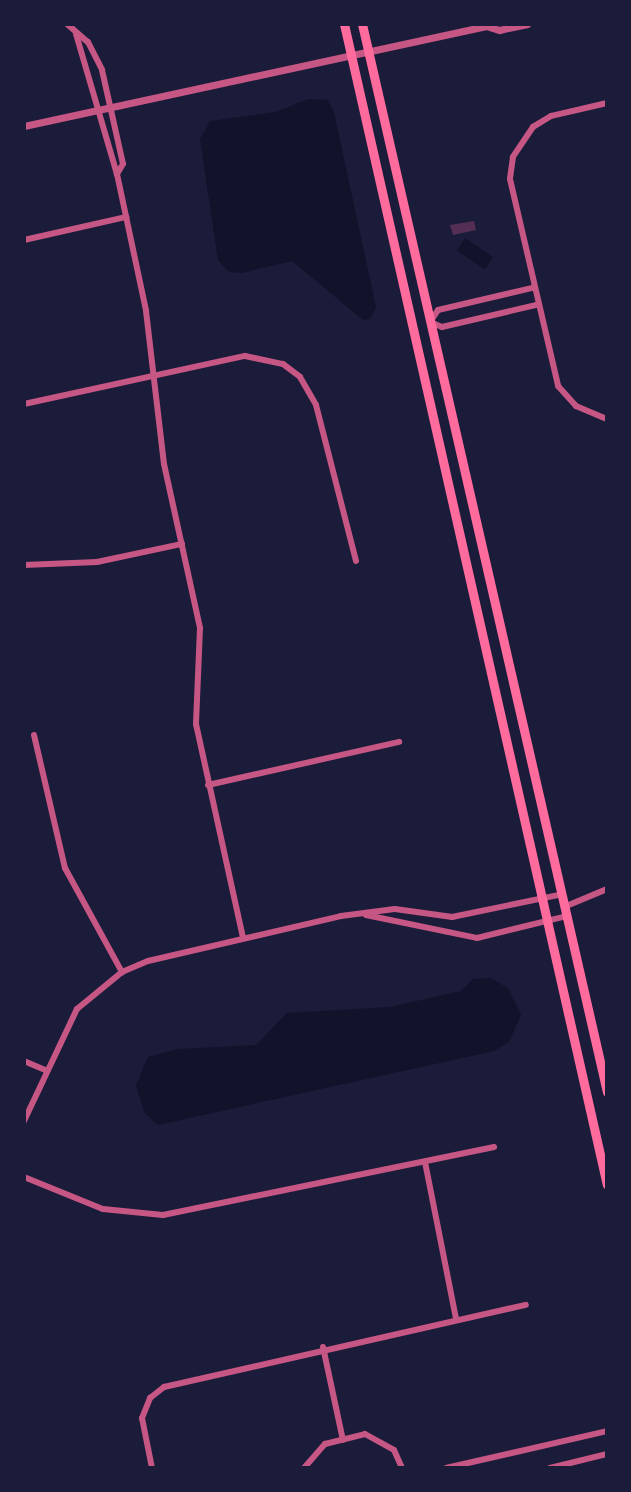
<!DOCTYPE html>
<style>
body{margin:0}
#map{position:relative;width:631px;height:1492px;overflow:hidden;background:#1b1b3a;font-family:"Sofia Sans Condensed",sans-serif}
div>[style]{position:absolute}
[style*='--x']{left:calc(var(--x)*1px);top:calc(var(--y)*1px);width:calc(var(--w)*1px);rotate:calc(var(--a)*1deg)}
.water>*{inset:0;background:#12122b;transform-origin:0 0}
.building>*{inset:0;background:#542f53}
.minor>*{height:6px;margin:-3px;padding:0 3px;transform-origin:3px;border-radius:3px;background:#c65784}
.tertiary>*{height:7px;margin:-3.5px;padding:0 3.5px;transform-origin:3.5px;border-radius:3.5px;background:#c65784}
.primary>*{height:9px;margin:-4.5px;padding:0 4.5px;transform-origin:4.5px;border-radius:4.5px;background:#ff6b9d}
span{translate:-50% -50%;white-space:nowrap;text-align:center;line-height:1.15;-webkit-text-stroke:8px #1b1b3a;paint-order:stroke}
.frame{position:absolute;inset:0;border:26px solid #1b1b3a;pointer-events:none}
</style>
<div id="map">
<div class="water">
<i style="clip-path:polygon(308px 99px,328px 100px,334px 112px,376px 307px,370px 319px,363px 320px,292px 261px,242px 273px,229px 272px,218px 260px,200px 139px,210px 121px,276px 112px)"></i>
<i style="left:465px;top:238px;width:34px;height:15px;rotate:34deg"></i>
<i style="clip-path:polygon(490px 978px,508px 988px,521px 1015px,509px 1042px,494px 1051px,158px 1125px,144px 1112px,136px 1085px,148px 1057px,178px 1049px,256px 1045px,287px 1013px,389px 1007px,461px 991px,473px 979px)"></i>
</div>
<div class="building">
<i style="clip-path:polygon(474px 221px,476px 230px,453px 235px,450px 225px)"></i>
</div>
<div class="minor">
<i style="--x:67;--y:24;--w:28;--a:41"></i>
<i style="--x:88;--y:42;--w:31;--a:63"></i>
<i style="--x:102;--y:70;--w:96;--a:77.4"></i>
<i style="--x:123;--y:164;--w:12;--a:121"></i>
<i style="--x:76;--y:34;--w:146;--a:73.7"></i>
<i style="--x:117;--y:174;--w:140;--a:78"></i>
<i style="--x:146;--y:311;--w:154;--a:83.3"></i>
<i style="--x:164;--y:464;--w:168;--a:77.6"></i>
<i style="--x:200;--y:628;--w:96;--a:92.4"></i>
<i style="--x:196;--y:724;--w:219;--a:77.6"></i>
<i style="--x:607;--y:103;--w:57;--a:166.9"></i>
<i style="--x:551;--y:116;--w:21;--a:149"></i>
<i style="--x:533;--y:127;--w:36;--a:124"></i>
<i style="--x:513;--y:157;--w:22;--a:98"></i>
<i style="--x:510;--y:179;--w:212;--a:76.9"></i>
<i style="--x:558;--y:386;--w:27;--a:48"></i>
<i style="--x:576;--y:406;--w:34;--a:23"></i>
<i style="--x:24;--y:240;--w:105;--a:-12.7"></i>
<i style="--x:430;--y:322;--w:14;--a:-56"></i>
<i style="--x:438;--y:310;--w:97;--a:-13.2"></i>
<i style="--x:430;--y:322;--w:13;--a:23"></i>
<i style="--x:442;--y:327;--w:97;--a:-13.2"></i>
<i style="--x:24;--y:404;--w:226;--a:-12.3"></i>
<i style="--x:245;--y:356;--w:39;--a:12"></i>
<i style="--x:283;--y:364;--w:21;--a:37"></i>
<i style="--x:300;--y:377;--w:32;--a:60"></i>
<i style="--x:316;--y:405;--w:161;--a:75.6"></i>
<i style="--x:24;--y:565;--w:73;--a:-2.4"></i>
<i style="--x:97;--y:562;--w:87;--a:-12"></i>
<i style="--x:34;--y:735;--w:137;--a:76.9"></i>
<i style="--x:65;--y:868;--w:119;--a:61.3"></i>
<i style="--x:208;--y:785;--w:196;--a:-12.7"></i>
<i style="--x:564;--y:907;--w:47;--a:-22.7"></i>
<i style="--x:366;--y:915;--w:113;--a:11.7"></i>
<i style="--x:477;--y:938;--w:89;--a:-13.7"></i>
<i style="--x:24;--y:1061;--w:23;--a:23"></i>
<i style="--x:24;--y:1121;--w:124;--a:-64.7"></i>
<i style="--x:77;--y:1009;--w:58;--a:-39.4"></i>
<i style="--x:122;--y:972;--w:28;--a:-23"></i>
<i style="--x:148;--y:961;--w:198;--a:-13.1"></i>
<i style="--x:341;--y:916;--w:54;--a:-7.4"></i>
<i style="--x:395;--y:909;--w:58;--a:8"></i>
<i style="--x:452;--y:917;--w:108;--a:-11.7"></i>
<i style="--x:425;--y:1162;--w:159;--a:78.8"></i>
<i style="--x:24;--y:1177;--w:85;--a:22.1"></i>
<i style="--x:103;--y:1209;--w:60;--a:5.7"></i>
<i style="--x:163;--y:1215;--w:338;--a:-11.6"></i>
<i style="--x:323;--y:1347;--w:95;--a:77.9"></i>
<i style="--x:152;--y:1468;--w:51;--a:-101.3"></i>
<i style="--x:142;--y:1418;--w:22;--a:-68"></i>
<i style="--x:150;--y:1398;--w:18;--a:-38"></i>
<i style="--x:164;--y:1387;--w:371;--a:-12.8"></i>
<i style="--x:304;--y:1468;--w:32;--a:-49"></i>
<i style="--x:325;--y:1444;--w:41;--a:-14"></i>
<i style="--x:365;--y:1434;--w:33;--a:29"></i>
<i style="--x:394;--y:1450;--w:20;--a:66"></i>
<i style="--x:446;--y:1468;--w:165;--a:-12.9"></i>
<i style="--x:550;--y:1468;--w:59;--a:-13.8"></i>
</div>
<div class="tertiary">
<i style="--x:24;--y:126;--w:473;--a:-12.2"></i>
<i style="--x:486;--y:26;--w:14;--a:17"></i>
<i style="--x:499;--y:30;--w:29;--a:-12"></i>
</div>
<div class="primary">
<i style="--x:344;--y:24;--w:1190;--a:77.24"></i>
<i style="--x:362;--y:24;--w:1096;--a:77.08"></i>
</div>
<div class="frame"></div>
</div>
